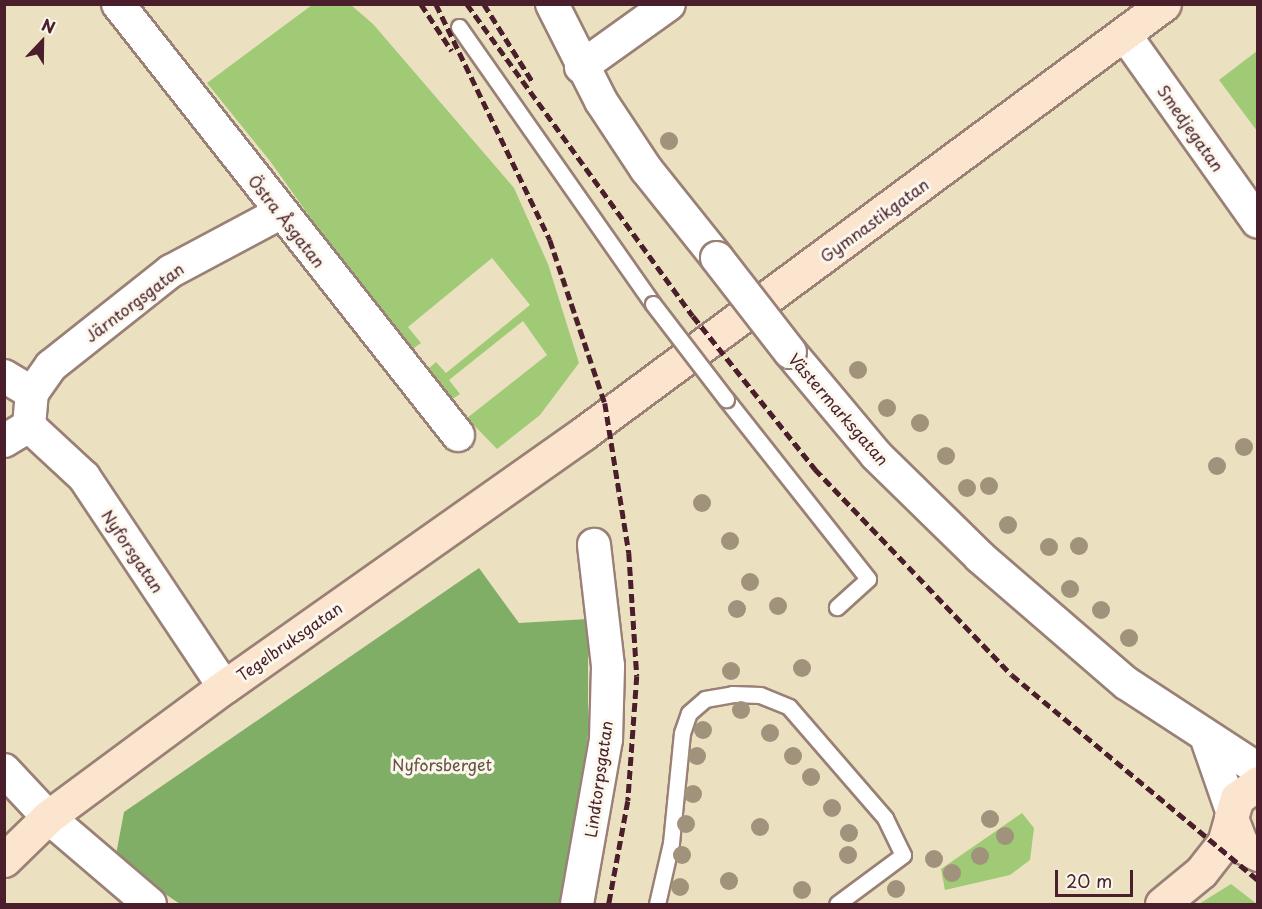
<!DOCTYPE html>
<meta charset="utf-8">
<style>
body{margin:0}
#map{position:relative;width:1262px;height:909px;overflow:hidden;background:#ebe1c0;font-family:"Playpen Sans",sans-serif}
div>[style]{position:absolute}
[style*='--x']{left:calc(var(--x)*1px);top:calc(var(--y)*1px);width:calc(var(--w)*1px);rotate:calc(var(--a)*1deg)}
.green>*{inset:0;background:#a0ca76}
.forest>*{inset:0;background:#80ae67}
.roads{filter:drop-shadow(2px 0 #9a8076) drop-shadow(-2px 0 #9a8076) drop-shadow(0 2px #9a8076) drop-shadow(0 -2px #9a8076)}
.lane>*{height:15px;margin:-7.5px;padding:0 7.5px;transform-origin:7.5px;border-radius:7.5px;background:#fff}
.street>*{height:32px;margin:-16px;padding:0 16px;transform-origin:16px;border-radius:16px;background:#fff}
.secondary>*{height:33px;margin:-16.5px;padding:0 16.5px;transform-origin:16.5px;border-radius:16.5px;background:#fbe5cf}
.rail>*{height:4.5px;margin-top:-2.25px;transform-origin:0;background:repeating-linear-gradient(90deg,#4a1f2b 0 9px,transparent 0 13.5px)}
.bridges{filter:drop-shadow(2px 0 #9a8076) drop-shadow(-2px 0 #9a8076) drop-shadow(0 2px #9a8076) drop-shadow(0 -2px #9a8076)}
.lane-bridge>*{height:15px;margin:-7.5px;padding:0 7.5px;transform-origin:7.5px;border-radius:7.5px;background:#fff}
.street-bridge>*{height:32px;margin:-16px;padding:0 16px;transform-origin:16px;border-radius:16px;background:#fff}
.trees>*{width:18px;height:18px;margin:-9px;border-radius:50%;background:#a1927b}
span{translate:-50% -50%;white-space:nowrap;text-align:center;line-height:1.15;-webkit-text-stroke:6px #fbf7ec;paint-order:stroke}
.street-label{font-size:16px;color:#4a1f2b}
.park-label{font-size:16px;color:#645242}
.frame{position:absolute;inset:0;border:6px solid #4a1f2b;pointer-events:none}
.north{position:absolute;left:12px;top:12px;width:60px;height:60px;-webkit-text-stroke:4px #fbf7ec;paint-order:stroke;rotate:22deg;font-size:16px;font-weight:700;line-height:24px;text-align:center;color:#4a1f2b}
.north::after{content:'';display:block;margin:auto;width:21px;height:27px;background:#4a1f2b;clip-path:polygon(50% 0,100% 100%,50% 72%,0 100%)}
.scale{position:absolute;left:1055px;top:870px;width:78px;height:27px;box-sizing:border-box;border:3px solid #4a1f2b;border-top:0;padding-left:8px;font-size:18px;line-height:21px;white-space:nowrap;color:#4a1f2b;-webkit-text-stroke:4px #fbf7ec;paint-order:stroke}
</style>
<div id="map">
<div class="green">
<i style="clip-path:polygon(312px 5px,351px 5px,373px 24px,514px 188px,548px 264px,579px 363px,540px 415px,497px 449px,467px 418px,547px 355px,523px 321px,449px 380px,460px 394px,451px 400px,427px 370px,436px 362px,446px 373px,530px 305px,492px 258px,408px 327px,421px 343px,407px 353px,270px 161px,207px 83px)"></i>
<i style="clip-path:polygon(1257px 51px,1257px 131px,1219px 80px)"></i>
<i style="clip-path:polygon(1022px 813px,1034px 828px,1030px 860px,1010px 875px,945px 890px,941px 869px)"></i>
<i style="clip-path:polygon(1231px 884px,1257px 904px,1199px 904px)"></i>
</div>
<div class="forest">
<i style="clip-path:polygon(479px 568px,519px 623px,588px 619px,588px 735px,570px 864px,559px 904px,180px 904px,115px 860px,124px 812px)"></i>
</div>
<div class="roads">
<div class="lane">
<i style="--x:459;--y:27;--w:338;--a:55"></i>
<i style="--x:726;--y:399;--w:229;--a:51.7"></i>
<i style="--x:868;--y:579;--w:42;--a:137.9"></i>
<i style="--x:657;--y:904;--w:63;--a:-77.1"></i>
<i style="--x:671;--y:843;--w:111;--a:-84.3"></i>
<i style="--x:682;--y:733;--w:21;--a:-71"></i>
<i style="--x:689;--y:713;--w:21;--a:-41"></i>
<i style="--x:705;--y:699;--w:27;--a:-10"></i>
<i style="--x:732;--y:694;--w:28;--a:2"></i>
<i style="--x:760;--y:695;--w:31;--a:22"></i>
<i style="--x:789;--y:707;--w:147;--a:49.1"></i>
<i style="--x:885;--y:818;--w:41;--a:64.1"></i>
<i style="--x:903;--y:855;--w:82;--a:143.4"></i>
</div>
<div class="street">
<i style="--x:118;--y:4;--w:549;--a:51.73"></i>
<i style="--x:552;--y:4;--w:109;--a:63.2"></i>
<i style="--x:601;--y:101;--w:82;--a:56.5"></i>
<i style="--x:646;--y:169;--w:114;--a:51.4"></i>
<i style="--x:1125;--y:35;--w:229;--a:54.6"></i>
<i style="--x:581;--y:67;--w:108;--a:-35.6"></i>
<i style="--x:790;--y:352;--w:134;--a:50.1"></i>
<i style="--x:876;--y:455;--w:146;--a:44.4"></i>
<i style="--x:980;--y:557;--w:193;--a:40.8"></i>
<i style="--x:1126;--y:683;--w:158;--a:33.1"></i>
<i style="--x:4;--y:376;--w:33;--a:31"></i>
<i style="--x:29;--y:426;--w:33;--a:-85"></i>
<i style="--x:32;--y:393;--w:33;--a:-55"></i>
<i style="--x:51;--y:366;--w:153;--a:-38.4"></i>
<i style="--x:171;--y:271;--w:123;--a:-28"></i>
<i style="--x:29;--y:426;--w:75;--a:42.8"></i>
<i style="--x:84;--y:477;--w:252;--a:56.3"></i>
<i style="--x:4;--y:441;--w:29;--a:-31"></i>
<i style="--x:1208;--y:742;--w:73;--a:70.8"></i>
<i style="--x:4;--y:770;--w:64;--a:46.9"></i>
<i style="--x:48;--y:817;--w:134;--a:40.5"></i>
<i style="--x:577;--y:904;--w:168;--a:-80"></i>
<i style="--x:606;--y:739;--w:73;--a:-88.4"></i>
<i style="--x:608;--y:666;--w:122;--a:-96.6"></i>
</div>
<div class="secondary">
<i style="--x:1258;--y:783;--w:26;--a:144"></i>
<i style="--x:1237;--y:798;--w:21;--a:107"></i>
<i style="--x:1231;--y:818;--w:30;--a:69"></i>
<i style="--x:1242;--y:846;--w:18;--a:27"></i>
<i style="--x:4;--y:860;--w:62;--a:-44.3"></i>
<i style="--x:48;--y:817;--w:219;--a:-36.5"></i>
<i style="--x:224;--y:687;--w:441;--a:-35.2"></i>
<i style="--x:584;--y:433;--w:721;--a:-36.49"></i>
<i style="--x:1162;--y:904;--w:50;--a:-39.4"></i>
<i style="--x:1201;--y:872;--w:37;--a:-52"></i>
<i style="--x:1224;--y:843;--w:26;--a:-74"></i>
</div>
</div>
<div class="rail">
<i style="--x:421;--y:4;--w:56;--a:56.6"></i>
<i style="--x:436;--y:4;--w:262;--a:64.2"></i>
<i style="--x:550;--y:240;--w:172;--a:71.4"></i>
<i style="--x:605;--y:403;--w:152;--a:80.9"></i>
<i style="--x:629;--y:553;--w:123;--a:86.3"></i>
<i style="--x:637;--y:676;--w:125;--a:94.1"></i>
<i style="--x:628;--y:801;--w:105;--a:100.5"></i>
<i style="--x:467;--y:4;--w:385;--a:54.1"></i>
<i style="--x:693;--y:316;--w:196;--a:51.4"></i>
<i style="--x:815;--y:469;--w:285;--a:46.3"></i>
<i style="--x:1012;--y:675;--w:320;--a:39.8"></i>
<i style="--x:484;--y:4;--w:94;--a:58"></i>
</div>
<div class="bridges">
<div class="lane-bridge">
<i style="--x:653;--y:304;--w:120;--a:52.5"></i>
</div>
<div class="street-bridge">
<i style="--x:717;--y:258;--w:119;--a:52.2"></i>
</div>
</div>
<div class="trees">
<i style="left:669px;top:141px"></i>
<i style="left:858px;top:370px"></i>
<i style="left:887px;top:408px"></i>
<i style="left:920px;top:423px"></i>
<i style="left:1244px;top:447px"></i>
<i style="left:946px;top:456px"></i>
<i style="left:1217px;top:466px"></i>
<i style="left:989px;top:486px"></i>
<i style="left:967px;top:488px"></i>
<i style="left:702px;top:503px"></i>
<i style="left:1008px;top:525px"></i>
<i style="left:730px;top:541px"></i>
<i style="left:1079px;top:546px"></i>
<i style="left:1049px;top:547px"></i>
<i style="left:750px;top:582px"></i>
<i style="left:1070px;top:589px"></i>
<i style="left:778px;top:606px"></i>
<i style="left:737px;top:609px"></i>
<i style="left:1101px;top:610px"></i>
<i style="left:1129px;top:638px"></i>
<i style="left:802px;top:668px"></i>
<i style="left:731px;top:671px"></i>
<i style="left:741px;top:710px"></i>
<i style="left:703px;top:730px"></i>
<i style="left:770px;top:733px"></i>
<i style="left:697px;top:756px"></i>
<i style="left:793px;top:756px"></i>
<i style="left:811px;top:777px"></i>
<i style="left:693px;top:794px"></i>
<i style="left:832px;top:808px"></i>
<i style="left:990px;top:819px"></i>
<i style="left:686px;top:824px"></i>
<i style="left:760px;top:827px"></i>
<i style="left:849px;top:833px"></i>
<i style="left:1005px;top:836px"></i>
<i style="left:682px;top:855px"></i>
<i style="left:848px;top:855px"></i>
<i style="left:980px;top:856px"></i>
<i style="left:934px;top:859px"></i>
<i style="left:952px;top:873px"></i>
<i style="left:729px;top:881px"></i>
<i style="left:680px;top:887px"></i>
<i style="left:896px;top:889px"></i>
<i style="left:802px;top:890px"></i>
</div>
<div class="street-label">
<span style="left:1191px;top:128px;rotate:55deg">Smedjegatan</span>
<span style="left:874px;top:220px;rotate:-36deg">Gymnastikgatan</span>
<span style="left:287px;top:221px;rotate:52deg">Östra Åsgatan</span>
<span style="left:134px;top:302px;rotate:-37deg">Järntorgsgatan</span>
<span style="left:839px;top:409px;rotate:49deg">Västermarksgatan</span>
<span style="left:133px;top:551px;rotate:56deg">Nyforsgatan</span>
<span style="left:289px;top:641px;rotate:-35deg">Tegelbruksgatan</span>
<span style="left:598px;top:779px;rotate:-82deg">Lindtorpsgatan</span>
</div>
<div class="park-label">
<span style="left:442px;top:764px">Nyforsberget</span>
</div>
<div class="frame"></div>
<div class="north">N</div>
<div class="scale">20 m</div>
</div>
